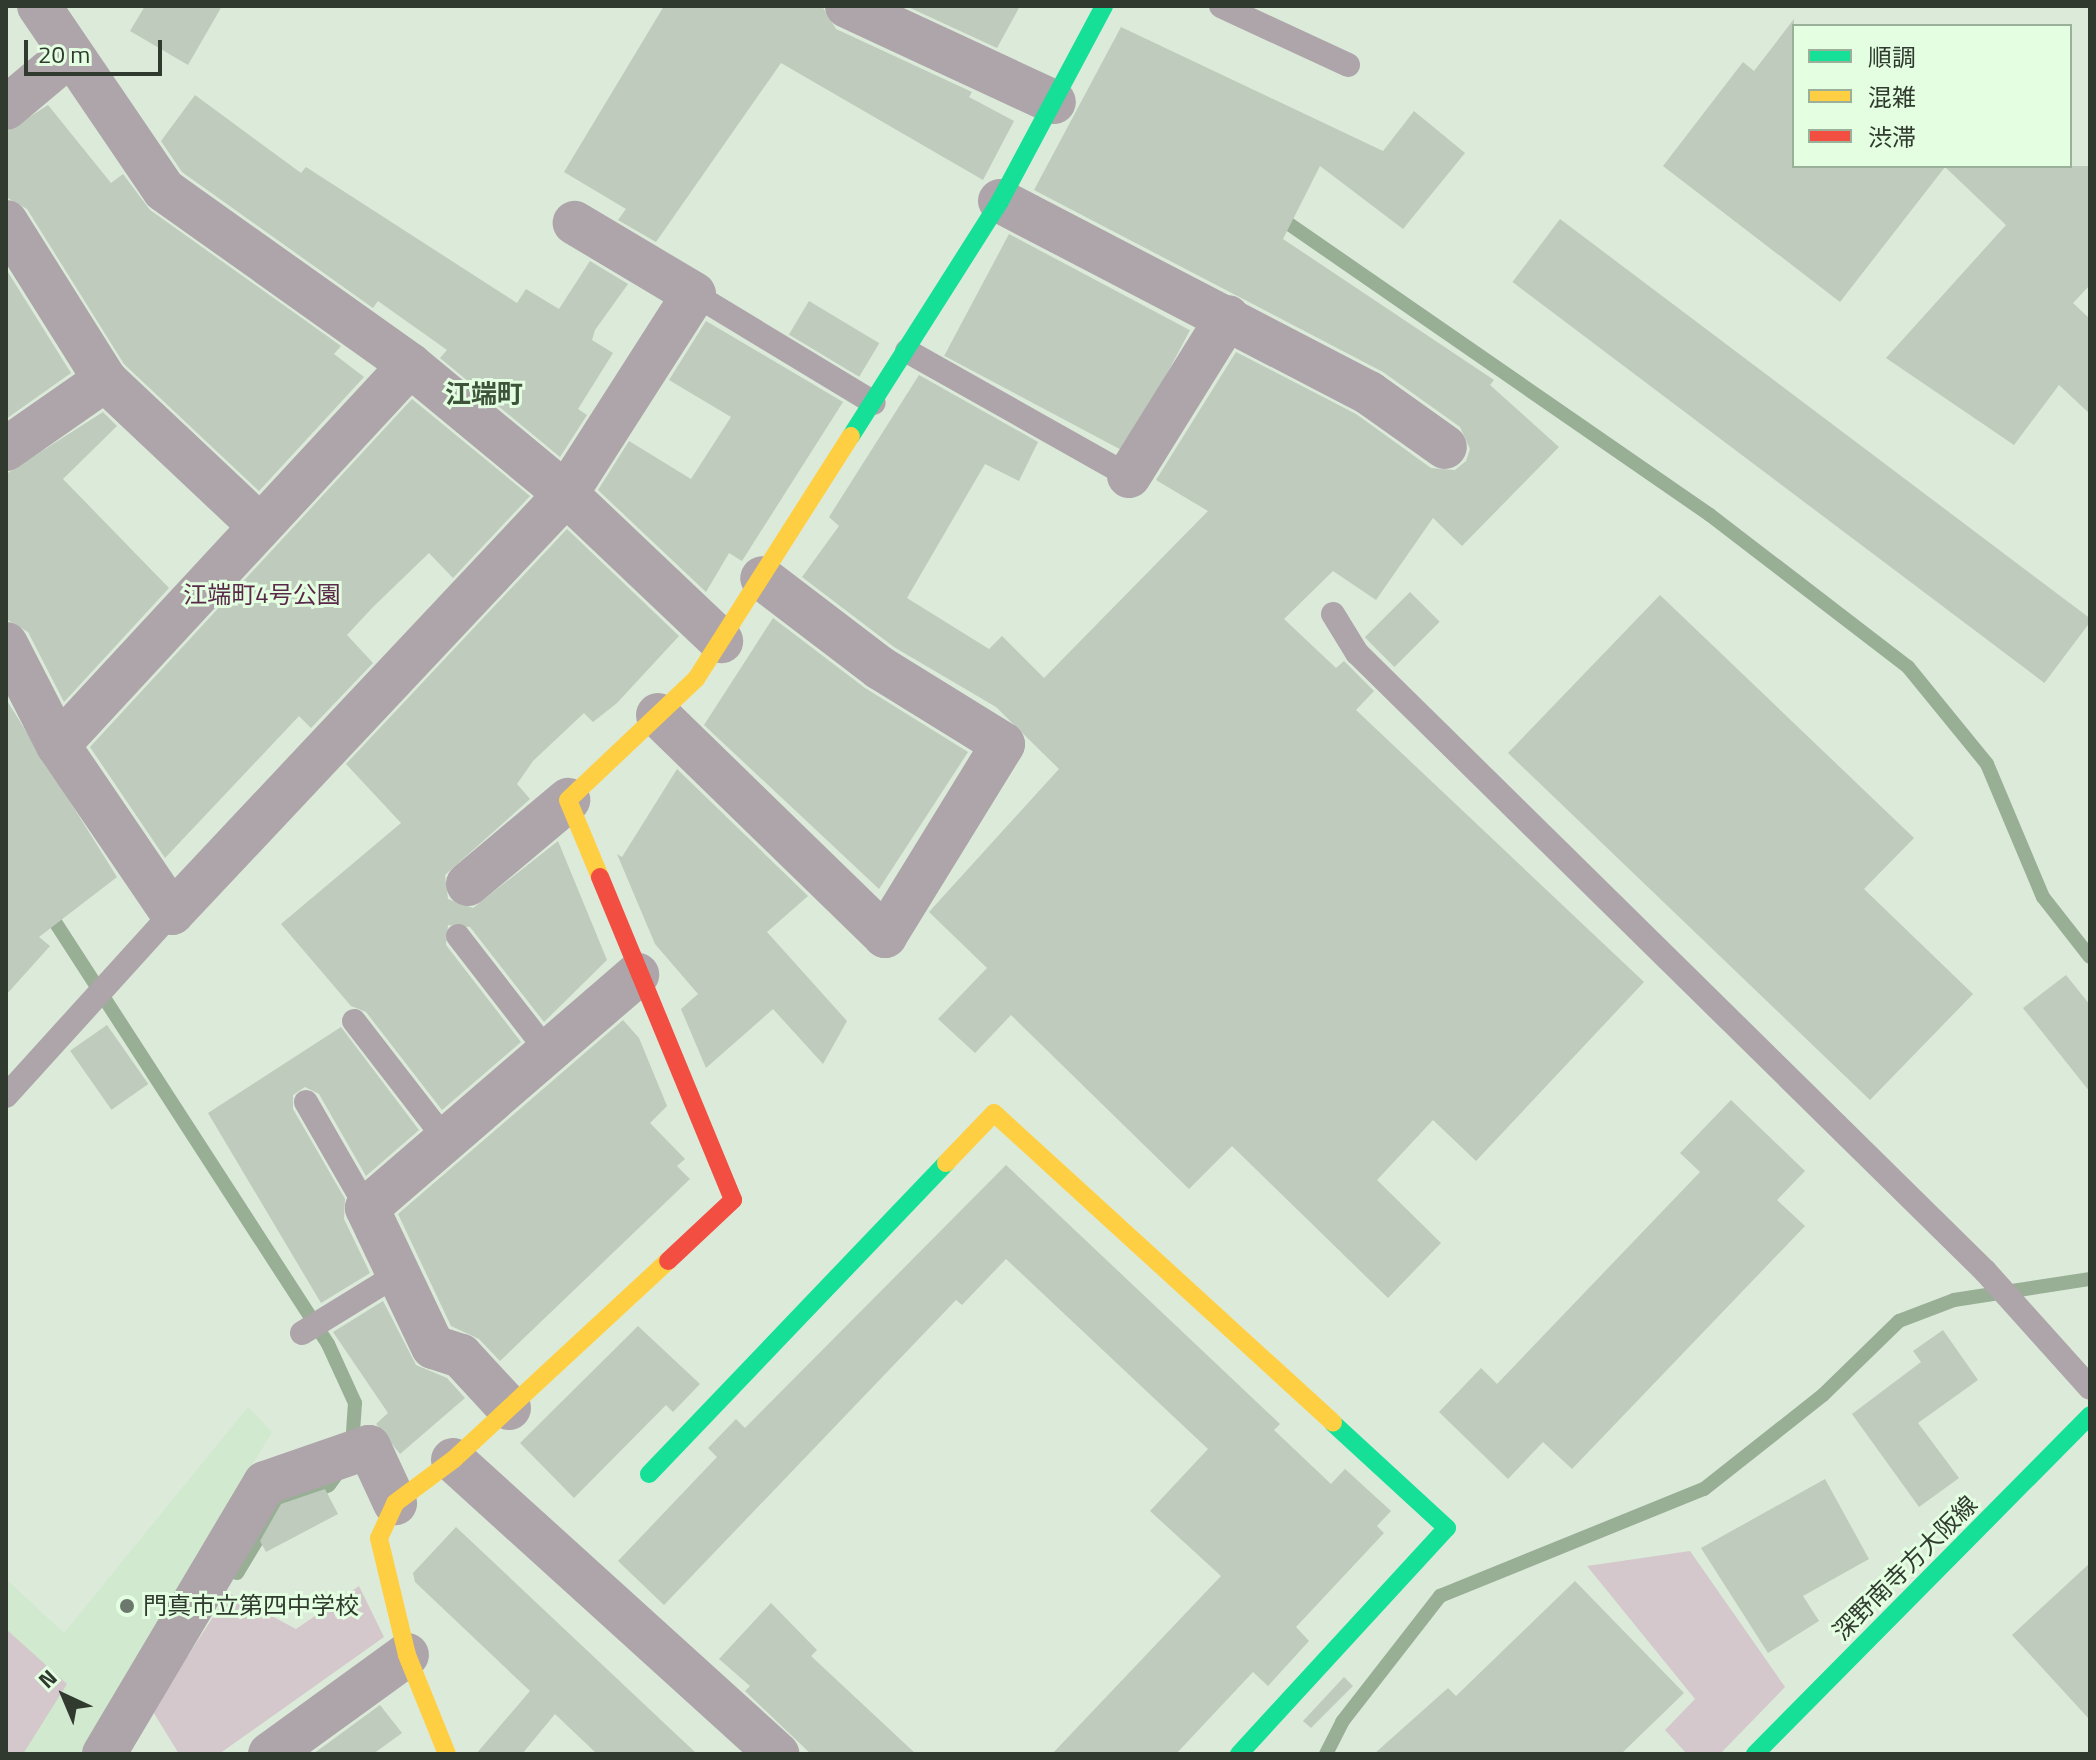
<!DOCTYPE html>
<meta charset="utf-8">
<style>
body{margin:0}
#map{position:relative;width:2096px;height:1760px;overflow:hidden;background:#dceada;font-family:"Titillium Web","Noto Sans JP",sans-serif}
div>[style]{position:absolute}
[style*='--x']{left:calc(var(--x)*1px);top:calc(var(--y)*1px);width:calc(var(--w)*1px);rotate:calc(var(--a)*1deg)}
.built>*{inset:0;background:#d1e9ce}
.green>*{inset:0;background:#d4c8cc}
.stream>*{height:14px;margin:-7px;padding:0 7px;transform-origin:7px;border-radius:7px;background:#98af95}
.building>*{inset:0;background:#becbbd;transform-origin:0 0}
.lane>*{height:24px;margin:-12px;padding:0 12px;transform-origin:12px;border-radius:12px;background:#ada5a9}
.street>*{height:44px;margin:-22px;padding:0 22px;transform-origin:22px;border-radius:22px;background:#ada5a9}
.fast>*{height:18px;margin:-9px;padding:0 9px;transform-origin:9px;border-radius:9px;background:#16e098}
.slow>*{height:18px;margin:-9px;padding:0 9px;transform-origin:9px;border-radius:9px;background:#ffcf43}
.jam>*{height:18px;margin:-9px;padding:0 9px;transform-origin:9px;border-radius:9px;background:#f24e42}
.dots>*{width:22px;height:22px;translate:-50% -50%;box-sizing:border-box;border:4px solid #e3fee0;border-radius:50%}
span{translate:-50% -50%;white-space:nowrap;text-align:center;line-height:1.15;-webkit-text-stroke:6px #e3fee0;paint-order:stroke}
.park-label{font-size:24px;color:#5a2949}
.street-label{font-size:24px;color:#303a2f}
.poi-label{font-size:24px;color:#303a2f}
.left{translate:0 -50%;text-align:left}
.neighbourhood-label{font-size:26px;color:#3d533a;font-weight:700}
.frame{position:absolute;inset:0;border:8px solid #303a2f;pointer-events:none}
.legend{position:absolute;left:1792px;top:24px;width:280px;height:144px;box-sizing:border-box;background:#e3fee0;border:2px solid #9bb099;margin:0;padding:10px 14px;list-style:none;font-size:24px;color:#303a2f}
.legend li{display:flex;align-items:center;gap:16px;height:40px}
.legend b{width:40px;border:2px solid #9bb099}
.north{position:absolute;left:24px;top:1656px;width:80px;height:80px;-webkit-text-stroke:6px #e3fee0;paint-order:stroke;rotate:316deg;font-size:22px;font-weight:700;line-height:32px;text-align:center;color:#303a2f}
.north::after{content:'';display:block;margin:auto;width:28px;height:36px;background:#303a2f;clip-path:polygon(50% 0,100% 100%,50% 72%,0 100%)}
.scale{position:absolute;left:24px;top:40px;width:138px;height:36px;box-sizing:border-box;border:4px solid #303a2f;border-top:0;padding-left:10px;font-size:24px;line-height:28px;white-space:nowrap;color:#303a2f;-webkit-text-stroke:6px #e3fee0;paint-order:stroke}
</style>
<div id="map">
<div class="built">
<i style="clip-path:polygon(248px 1407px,272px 1432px,80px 1754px,6px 1754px,6px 1579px,64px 1633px)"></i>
</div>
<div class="green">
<i style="clip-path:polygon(1690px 1551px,1785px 1687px,1720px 1754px,1687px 1754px,1665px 1730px,1695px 1699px,1587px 1566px)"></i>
<i style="clip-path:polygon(359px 1586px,384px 1637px,219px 1754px,179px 1754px,152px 1710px,229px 1593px,296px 1629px)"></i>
<i style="clip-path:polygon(6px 1629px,67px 1684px,23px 1754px,6px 1754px)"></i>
</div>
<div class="stream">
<i style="--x:1276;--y:215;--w:528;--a:34.65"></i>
<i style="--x:1710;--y:515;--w:250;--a:37.5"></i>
<i style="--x:1908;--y:667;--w:125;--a:50.8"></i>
<i style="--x:1987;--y:764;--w:144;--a:67.2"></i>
<i style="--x:2043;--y:897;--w:76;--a:51.9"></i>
<i style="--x:46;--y:908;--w:519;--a:57.11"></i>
<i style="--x:328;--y:1344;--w:65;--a:65.4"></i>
<i style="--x:355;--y:1403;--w:43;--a:94"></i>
<i style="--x:237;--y:1573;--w:77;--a:-58.8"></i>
<i style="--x:277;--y:1507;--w:56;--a:-22.9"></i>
<i style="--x:329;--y:1485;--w:17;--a:-54"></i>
<i style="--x:1326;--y:1754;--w:36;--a:-63"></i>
<i style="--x:1342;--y:1722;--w:160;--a:-52.1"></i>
<i style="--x:1440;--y:1596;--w:285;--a:-22.1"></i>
<i style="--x:1704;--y:1489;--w:152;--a:-38.3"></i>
<i style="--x:1823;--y:1395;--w:106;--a:-44.2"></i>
<i style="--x:1899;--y:1321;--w:59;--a:-20.9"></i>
<i style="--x:1954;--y:1300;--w:138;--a:-8.8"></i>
</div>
<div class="building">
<i style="clip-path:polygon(145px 6px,222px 6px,188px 65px,130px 31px)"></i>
<i style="clip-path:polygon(664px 6px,822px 6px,836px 29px,972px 92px,969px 97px,1014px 121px,983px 180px,781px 63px,656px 242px,618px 220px,626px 209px,564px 172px)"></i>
<i style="clip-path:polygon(906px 6px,1020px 6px,997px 48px)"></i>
<i style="clip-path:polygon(1794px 19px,1794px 166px,2090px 166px,2090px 285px,2073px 303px,2090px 319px,2090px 414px,2059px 385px,2014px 445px,1886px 358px,2006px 225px,1945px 167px,1840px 302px,1663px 166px,1743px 62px,1754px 71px)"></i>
<i style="clip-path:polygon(1121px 27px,1383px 151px,1414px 111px,1465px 153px,1403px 229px,1320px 166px,1283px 239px,1494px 380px,1490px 385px,1559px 447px,1462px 546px,1433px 518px,1376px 600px,1333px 571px,1284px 619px,1336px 668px,1344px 661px,1374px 691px,1356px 710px,1644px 982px,1476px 1161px,1433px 1120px,1377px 1180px,1441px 1243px,1388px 1298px,1232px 1146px,1189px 1189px,1011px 1015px,975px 1053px,938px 1019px,987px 968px,929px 912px,1059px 769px,996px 707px,894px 647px,802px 577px,839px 526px,829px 517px,919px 375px,1038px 442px,1019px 481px,985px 464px,907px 598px,989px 649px,1002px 636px,1044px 678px,1208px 511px,1156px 480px,1236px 352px,1356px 414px,1431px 468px,1455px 470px,1466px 461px,1470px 449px,1460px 427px,1383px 372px,1034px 190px)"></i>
<i style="clip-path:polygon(195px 95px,301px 173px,306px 167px,517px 303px,526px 289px,559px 309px,590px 261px,628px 284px,595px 330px,592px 340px,613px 353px,578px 409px,587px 415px,560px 457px,440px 358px,447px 350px,378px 301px,373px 308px,182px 172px,161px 141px)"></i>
<i style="clip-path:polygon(48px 105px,111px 183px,123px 174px,150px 210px,341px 346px,334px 354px,364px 377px,259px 491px,124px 364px,27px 209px,6px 197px,6px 132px)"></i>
<i style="left:1560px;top:219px;width:666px;height:79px;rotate:37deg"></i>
<i style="left:1009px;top:234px;width:205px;height:138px;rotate:28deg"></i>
<i style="clip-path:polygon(6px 269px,71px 373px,6px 419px)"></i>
<i style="left:809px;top:301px;width:82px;height:39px;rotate:31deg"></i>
<i style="clip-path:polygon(706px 321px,843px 402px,742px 561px,729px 553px,706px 592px,598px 490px,629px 441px,691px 479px,731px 417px,669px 380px)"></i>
<i style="clip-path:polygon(412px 399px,530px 496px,453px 578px,429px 553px,373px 607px,347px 635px,373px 663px,311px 728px,299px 716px,165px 858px,90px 747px)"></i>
<i style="clip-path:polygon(103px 412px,117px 426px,63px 479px,169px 588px,64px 702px,28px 632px,6px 619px,6px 474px)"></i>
<i style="clip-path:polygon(567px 529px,679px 636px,617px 703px,593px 722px,584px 713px,533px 761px,517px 784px,530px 799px,445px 875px,448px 899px,473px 908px,558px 841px,607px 960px,544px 1022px,470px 927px,448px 925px,446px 945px,521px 1042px,442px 1110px,366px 1012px,351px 1006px,281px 924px,401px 823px,346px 764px)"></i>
<i style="left:1410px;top:592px;width:42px;height:64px;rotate:45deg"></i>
<i style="clip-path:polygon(1660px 595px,1914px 838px,1864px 889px,1973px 994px,1870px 1100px,1508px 753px)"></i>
<i style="clip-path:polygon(773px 618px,865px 688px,968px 752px,879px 889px,704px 725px)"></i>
<i style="clip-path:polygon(6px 699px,117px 877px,39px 937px,50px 946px,6px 995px)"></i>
<i style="clip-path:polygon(677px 769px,808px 896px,767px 932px,847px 1021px,823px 1064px,773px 1009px,706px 1068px,681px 1009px,698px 994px,655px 944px,617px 854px,622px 857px)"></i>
<i style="clip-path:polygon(2066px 975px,2090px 1005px,2090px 1092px,2023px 1008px)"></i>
<i style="clip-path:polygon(623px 1020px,639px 1038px,667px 1106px,650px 1123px,685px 1159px,677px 1166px,690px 1179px,500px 1361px,479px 1339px,451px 1326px,398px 1214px)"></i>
<i style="left:107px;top:1025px;width:72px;height:45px;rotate:55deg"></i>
<i style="clip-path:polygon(341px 1027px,419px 1130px,366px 1176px,319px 1094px,305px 1087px,293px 1095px,293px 1109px,345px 1199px,344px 1219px,370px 1273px,321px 1303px,208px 1113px)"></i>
<i style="clip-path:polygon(1731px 1100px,1805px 1171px,1777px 1200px,1805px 1226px,1572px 1469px,1543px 1442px,1508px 1479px,1439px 1412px,1481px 1368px,1497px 1384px,1700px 1172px,1680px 1153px)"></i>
<i style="clip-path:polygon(1006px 1165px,1280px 1424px,1274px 1430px,1331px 1484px,1345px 1469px,1391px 1511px,1377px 1526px,1384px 1533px,1296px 1627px,1309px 1641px,1268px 1686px,1253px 1672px,1176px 1754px,1052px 1754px,1221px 1576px,1150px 1511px,1208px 1449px,1006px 1259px,962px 1305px,956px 1300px,664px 1605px,618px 1561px,717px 1457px,708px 1448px,736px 1419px,745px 1428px)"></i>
<i style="clip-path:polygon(383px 1301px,416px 1365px,447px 1378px,465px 1398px,400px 1454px,376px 1424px,388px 1413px,333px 1332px)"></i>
<i style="clip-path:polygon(638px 1326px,700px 1384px,673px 1412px,666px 1405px,574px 1498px,520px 1443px)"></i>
<i style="clip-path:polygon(1943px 1330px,1978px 1380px,1918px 1423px,1959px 1478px,1919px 1507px,1852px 1414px,1921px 1362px,1913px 1351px)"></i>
<i style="clip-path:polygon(1825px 1479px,1869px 1559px,1803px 1596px,1819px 1621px,1768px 1653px,1701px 1548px)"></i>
<i style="clip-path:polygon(325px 1489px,338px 1514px,266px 1552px,260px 1541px,281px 1504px)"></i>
<i style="clip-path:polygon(456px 1527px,697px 1754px,597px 1754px,555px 1714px,522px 1754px,476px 1754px,530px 1691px,415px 1582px,413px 1573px)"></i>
<i style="clip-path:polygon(2090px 1563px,2090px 1720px,2012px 1635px)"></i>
<i style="clip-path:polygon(1575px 1581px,1684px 1693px,1621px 1754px,1374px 1754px,1448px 1688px,1456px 1696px)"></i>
<i style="clip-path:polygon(771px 1603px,817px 1650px,811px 1656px,916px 1754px,811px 1754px,745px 1691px,750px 1686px,719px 1659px)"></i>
<i style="clip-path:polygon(1344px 1677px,1353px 1686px,1311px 1728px,1303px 1721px)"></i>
<i style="clip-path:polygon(380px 1705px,402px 1733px,373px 1754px,313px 1754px)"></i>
</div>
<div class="lane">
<i style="--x:1221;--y:6;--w:140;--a:24.9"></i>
<i style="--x:694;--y:294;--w:210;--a:31.2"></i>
<i style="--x:907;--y:351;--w:255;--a:29.4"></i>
<i style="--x:1333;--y:614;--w:46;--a:58.4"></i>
<i style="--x:1357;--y:653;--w:881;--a:44.54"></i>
<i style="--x:1985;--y:1271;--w:157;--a:48.1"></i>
<i style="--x:458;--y:936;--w:147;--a:52.2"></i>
<i style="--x:354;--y:1021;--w:150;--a:52.3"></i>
<i style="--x:6;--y:1096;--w:247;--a:-47.8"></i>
<i style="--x:306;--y:1102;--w:122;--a:60.1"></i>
<i style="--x:302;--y:1333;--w:113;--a:-31.6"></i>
</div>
<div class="street">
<i style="--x:39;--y:6;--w:222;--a:55.8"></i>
<i style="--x:164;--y:190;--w:302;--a:35.4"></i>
<i style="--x:410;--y:365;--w:518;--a:132.81"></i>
<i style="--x:847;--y:6;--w:228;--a:24.9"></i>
<i style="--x:6;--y:108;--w:81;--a:-40"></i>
<i style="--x:1000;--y:201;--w:416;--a:27.5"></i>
<i style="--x:1369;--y:393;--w:93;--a:35.4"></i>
<i style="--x:6;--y:222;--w:186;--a:57.9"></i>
<i style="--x:105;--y:380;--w:213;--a:43.3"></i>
<i style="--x:410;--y:365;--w:202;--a:39.6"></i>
<i style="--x:566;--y:494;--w:214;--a:43.5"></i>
<i style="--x:6;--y:449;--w:121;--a:-34.9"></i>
<i style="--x:1129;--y:476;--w:187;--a:-58.1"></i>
<i style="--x:6;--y:644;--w:114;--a:62.8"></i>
<i style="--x:58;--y:745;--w:203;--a:55.8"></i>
<i style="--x:172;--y:913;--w:575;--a:-46.76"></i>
<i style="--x:566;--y:494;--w:237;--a:-57.4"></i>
<i style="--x:694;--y:294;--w:139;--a:-149.2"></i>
<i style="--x:658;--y:715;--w:317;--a:44.2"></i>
<i style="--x:885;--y:936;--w:225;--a:-58.4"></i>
<i style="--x:1003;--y:744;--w:145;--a:-148.3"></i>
<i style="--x:880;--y:668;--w:148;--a:-142.7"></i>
<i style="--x:468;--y:884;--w:131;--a:-40"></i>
<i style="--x:509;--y:1408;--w:71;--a:-132.7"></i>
<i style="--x:461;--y:1356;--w:29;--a:-162"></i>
<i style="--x:433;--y:1347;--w:154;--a:-115.4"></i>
<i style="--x:367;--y:1208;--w:357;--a:-40.8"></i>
<i style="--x:453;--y:1460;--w:438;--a:42.2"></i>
<i style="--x:104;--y:1754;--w:315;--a:-59.3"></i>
<i style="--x:265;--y:1483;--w:110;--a:-19.1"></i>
<i style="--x:369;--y:1447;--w:62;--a:65.1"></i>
<i style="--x:270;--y:1754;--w:169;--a:-35.9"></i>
</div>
<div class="fast">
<i style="--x:851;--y:436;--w:278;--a:-57.6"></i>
<i style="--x:1000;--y:201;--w:221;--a:-61.9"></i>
<i style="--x:649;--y:1474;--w:430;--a:-46.3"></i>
<i style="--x:1239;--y:1754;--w:307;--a:-47.4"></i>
<i style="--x:1447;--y:1528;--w:155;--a:-137.4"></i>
<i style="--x:1755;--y:1754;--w:477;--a:-45.3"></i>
</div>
<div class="slow">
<i style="--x:600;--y:877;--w:83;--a:-112.6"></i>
<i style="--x:568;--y:800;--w:176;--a:-43.4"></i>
<i style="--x:696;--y:679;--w:288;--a:-57.5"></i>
<i style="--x:946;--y:1163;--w:69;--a:-46.2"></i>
<i style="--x:994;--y:1113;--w:459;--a:42.4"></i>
<i style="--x:447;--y:1754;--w:107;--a:-112"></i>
<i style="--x:407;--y:1655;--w:120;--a:-103.5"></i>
<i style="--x:379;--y:1538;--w:38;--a:-65"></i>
<i style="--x:395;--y:1503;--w:72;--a:-36.6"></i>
<i style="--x:453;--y:1460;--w:293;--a:-42.8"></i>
</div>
<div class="jam">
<i style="--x:600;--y:877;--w:349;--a:67.6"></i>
<i style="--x:733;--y:1200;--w:89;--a:136.8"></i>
</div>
<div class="dots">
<i style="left:127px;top:1606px;background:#6c786b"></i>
</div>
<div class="park-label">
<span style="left:262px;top:595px">江端町4号公園</span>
</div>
<div class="street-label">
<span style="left:1905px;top:1568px;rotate:-45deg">深野南寺方大阪線</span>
</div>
<div class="poi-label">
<span class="left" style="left:143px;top:1606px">門真市立第四中学校</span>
</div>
<div class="neighbourhood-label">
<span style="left:484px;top:394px">江端町</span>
</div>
<div class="frame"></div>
<ul class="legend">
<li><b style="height:10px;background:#16e098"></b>順調</li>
<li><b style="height:10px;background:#ffcf43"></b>混雑</li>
<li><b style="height:10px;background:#f24e42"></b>渋滞</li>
</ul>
<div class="north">N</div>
<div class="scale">20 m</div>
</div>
